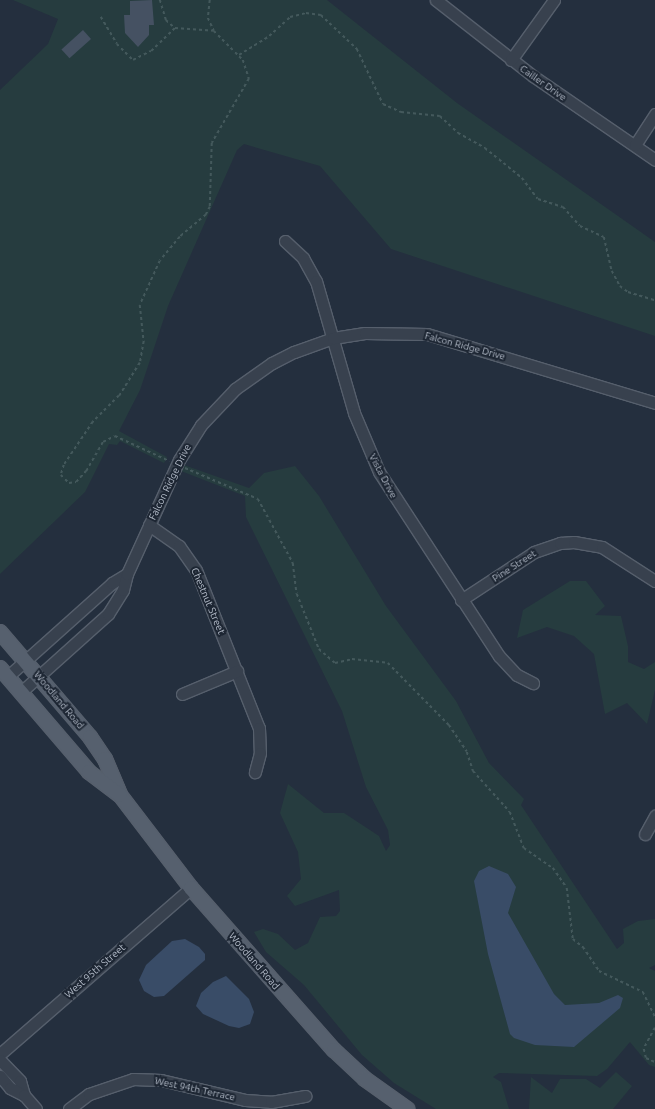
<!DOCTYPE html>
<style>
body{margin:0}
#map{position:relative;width:655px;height:1109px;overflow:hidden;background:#242f3e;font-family:Ubuntu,sans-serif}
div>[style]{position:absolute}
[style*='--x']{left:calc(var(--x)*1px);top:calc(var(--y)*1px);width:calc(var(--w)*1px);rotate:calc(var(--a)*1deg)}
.green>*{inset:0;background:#263c3f}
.water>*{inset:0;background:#394c67}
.building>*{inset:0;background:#455162;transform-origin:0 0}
.path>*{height:1.5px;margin-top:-0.75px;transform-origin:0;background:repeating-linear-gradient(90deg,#44595c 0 3px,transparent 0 6px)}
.roads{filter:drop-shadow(1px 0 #565f6c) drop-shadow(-1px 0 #565f6c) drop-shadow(0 1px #565f6c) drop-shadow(0 -1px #565f6c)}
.minor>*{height:11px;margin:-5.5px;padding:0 5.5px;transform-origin:5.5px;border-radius:5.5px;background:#38414e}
.major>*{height:14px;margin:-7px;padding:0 7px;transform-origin:7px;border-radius:7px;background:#56606e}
span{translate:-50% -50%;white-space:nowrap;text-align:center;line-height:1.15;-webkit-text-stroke:4px #1d2633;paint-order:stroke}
.street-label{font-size:10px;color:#b4bcc9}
</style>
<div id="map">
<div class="green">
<i style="clip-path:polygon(13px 0,327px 0,457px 103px,655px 242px,655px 336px,391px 249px,320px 166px,244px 144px,237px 150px,168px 306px,140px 390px,119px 431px,167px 457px,164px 463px,120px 441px,117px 445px,109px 444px,85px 492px,0 574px,0 90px,48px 44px,58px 19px)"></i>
<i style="clip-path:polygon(184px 465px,249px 488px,264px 473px,295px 466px,319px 496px,386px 606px,456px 701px,489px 763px,524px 799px,521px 805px,617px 949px,624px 943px,623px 929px,638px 921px,655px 919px,655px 965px,649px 968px,655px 971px,655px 1067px,649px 1065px,630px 1042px,607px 1069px,597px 1076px,499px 1073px,493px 1077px,501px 1082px,509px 1109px,436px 1109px,394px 1083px,362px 1055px,304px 985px,266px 952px,254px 932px,263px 929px,278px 934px,295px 950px,308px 943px,320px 917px,336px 916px,340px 911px,339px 890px,295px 906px,287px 896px,301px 879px,298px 852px,280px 813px,288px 784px,324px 813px,344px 813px,379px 836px,386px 851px,390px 845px,388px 830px,366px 787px,342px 711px,246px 517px,245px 496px,181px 471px)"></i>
<i style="clip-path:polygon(570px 581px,586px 581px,605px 606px,595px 615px,621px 616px,628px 646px,628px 662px,644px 669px,655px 662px,655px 690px,647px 724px,627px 703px,605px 714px,594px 654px,574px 636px,547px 627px,517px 638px,523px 610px)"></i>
<i style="clip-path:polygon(616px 1072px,632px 1086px,613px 1109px,529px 1109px,531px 1077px,552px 1093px,560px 1079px,586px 1079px,600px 1088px)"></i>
</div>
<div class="water">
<i style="clip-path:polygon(489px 866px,508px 874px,516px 887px,508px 913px,554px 994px,565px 1005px,599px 1003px,618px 995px,623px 998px,620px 1008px,574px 1047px,535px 1045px,514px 1038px,510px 1034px,488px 954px,474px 881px,479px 871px)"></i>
<i style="clip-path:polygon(185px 939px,199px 947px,205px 954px,205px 960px,164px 996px,154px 997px,144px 991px,139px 980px,146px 965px,172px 941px)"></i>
<i style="clip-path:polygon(226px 976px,249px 999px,254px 1012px,250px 1024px,239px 1028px,229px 1026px,203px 1014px,196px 1006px,201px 993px,213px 982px)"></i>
</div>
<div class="building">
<i style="clip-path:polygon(152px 0,154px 25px,149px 25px,149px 35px,138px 47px,125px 33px,124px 15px,130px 15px,130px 1px)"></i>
<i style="left:83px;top:30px;width:12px;height:29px;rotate:48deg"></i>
</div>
<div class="path">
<i style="--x:160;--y:0;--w:21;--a:73"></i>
<i style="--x:166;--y:20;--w:12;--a:42"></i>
<i style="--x:175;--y:28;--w:39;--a:4"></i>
<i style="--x:214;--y:31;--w:41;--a:45"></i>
<i style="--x:243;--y:60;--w:20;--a:72"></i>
<i style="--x:249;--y:79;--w:74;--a:120"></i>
<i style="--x:212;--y:143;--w:64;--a:91.8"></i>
<i style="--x:210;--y:207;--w:9;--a:117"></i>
<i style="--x:206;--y:215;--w:34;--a:140"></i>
<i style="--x:180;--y:237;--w:31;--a:130"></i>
<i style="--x:160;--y:261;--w:48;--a:114.4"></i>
<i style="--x:140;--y:305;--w:36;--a:84"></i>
<i style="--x:144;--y:341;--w:22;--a:100"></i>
<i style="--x:140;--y:363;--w:39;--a:122"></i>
<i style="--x:119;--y:396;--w:37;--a:135"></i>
<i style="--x:93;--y:422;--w:52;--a:124"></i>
<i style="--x:64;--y:465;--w:10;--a:107"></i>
<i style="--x:61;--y:475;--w:11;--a:45"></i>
<i style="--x:69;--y:483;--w:7;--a:-8"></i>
<i style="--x:76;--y:482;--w:15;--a:-48"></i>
<i style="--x:86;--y:471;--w:34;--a:-60"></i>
<i style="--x:103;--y:442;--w:13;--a:-27"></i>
<i style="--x:115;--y:436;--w:60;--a:24.8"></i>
<i style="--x:210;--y:0;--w:18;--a:96"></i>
<i style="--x:208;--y:18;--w:14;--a:65"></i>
<i style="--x:101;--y:17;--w:31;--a:59"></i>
<i style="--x:117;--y:44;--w:23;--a:45"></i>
<i style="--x:133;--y:60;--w:20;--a:-27"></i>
<i style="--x:151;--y:51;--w:33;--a:-44"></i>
<i style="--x:239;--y:55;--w:36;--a:-32"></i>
<i style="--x:269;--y:36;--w:28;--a:-42"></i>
<i style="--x:290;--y:17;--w:16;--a:-14"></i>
<i style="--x:306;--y:13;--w:15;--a:8"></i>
<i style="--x:321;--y:15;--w:50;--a:43.4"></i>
<i style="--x:357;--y:49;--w:61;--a:64.7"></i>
<i style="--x:383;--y:104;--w:20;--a:24"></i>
<i style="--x:401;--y:112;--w:39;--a:6"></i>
<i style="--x:440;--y:116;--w:25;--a:43"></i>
<i style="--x:458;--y:133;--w:31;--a:29"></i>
<i style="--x:485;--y:148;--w:48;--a:39"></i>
<i style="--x:522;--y:178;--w:26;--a:53"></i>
<i style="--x:538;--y:199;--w:26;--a:18"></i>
<i style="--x:563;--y:207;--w:25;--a:48"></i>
<i style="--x:580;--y:226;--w:26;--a:25"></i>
<i style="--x:604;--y:237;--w:35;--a:77"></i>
<i style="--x:612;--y:271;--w:17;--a:62"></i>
<i style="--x:620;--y:286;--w:10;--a:37"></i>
<i style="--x:628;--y:292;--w:28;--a:17"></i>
<i style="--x:185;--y:468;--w:79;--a:23"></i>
<i style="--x:258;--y:499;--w:73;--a:61.3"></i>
<i style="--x:293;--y:563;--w:31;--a:83"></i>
<i style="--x:297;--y:594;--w:59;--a:68.2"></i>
<i style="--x:319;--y:649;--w:21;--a:41"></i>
<i style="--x:335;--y:663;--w:17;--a:-13"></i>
<i style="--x:352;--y:659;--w:36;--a:6"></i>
<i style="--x:388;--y:663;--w:87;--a:45.5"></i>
<i style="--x:449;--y:725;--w:32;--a:56"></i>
<i style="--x:467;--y:752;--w:20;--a:72"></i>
<i style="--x:473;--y:771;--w:55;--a:47.9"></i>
<i style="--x:510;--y:812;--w:39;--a:69"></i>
<i style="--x:524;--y:848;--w:35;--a:35"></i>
<i style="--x:553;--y:868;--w:24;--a:55"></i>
<i style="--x:567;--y:888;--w:51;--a:83.3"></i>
<i style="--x:573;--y:939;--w:13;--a:39"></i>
<i style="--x:583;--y:947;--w:29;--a:56"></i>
<i style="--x:599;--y:971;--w:49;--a:25.5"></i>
<i style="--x:643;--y:992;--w:28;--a:64"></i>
<i style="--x:655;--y:1028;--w:24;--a:118"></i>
<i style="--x:644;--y:1049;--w:9;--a:77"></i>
<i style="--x:646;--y:1058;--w:10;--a:24"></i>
</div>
<div class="roads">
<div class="minor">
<i style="--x:436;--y:0;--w:123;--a:38.1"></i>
<i style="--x:533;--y:76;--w:148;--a:34.5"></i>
<i style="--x:511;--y:60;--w:74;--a:-54.4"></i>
<i style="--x:635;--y:145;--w:37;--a:-57"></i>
<i style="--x:285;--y:241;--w:25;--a:43"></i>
<i style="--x:303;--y:258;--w:26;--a:61"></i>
<i style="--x:316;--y:281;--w:137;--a:73.9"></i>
<i style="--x:354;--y:413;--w:64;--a:67"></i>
<i style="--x:379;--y:472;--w:220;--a:56.9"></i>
<i style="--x:499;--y:656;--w:26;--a:47"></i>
<i style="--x:517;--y:675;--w:18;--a:27"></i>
<i style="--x:149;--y:525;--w:37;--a:35"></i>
<i style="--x:179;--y:546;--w:29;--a:55"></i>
<i style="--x:196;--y:570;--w:170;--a:68.3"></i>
<i style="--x:259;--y:728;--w:25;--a:88"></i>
<i style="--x:260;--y:753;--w:20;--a:105"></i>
<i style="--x:461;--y:600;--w:87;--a:-33.3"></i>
<i style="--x:534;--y:552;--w:28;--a:-19"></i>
<i style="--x:560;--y:543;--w:14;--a:-4"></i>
<i style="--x:574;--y:542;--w:28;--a:10"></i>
<i style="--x:602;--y:547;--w:63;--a:32.7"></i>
<i style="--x:7;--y:677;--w:141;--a:-41.8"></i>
<i style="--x:112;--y:583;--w:17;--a:-31"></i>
<i style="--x:21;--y:692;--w:117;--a:-41.9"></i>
<i style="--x:108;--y:614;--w:28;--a:-58"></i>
<i style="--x:123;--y:590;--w:16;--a:-76"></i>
<i style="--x:127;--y:574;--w:125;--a:-65.5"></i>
<i style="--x:179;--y:460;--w:41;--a:-57.8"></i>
<i style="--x:201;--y:425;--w:50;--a:-46.6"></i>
<i style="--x:235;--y:389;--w:45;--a:-35.1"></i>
<i style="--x:272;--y:363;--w:25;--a:-27"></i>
<i style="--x:294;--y:352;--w:41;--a:-19.7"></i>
<i style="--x:333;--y:338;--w:32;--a:-9"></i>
<i style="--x:365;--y:333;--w:62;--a:0.9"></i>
<i style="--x:427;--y:334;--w:238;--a:16.8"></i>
<i style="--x:182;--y:694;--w:60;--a:-22.7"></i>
<i style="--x:645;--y:834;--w:21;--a:-61"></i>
<i style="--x:0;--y:1054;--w:253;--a:-41"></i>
<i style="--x:0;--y:1060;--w:29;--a:46"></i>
<i style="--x:20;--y:1081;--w:15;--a:74"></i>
<i style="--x:0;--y:1076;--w:16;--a:50"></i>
<i style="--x:10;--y:1088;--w:16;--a:27"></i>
<i style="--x:24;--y:1095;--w:18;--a:49"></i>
<i style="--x:69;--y:1109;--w:25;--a:-37"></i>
<i style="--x:89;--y:1094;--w:46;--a:-18.8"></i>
<i style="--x:133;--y:1079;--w:28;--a:2"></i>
<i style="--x:161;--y:1080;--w:86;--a:13.4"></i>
<i style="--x:245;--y:1100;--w:26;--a:4"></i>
<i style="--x:271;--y:1102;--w:35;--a:-10"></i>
</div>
<div class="major">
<i style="--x:0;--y:632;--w:138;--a:49.4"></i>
<i style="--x:90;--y:737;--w:27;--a:56"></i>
<i style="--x:105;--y:759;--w:39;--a:67"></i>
<i style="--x:120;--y:795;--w:117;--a:52.6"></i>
<i style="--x:191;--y:888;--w:216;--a:48.6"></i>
<i style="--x:334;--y:1050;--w:42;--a:43.1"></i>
<i style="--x:365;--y:1079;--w:52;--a:35.5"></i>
<i style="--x:0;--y:668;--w:137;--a:49.4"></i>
<i style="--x:89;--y:772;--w:38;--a:37"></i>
</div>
</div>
<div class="street-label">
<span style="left:543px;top:83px;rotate:35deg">Cailler Drive</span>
<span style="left:465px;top:346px;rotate:15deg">Falcon Ridge Drive</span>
<span style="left:383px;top:476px;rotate:62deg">Vista Drive</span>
<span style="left:170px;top:482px;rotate:-64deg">Falcon Ridge Drive</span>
<span style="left:514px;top:566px;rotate:-33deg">Pine Street</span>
<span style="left:208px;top:601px;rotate:67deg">Chestnut Street</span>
<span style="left:59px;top:700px;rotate:50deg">Woodland Road</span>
<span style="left:254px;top:961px;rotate:49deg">Woodland Road</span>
<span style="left:95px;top:971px;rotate:-41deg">West 95th Street</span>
<span style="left:195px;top:1089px;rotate:12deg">West 94th Terrace</span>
</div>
</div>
